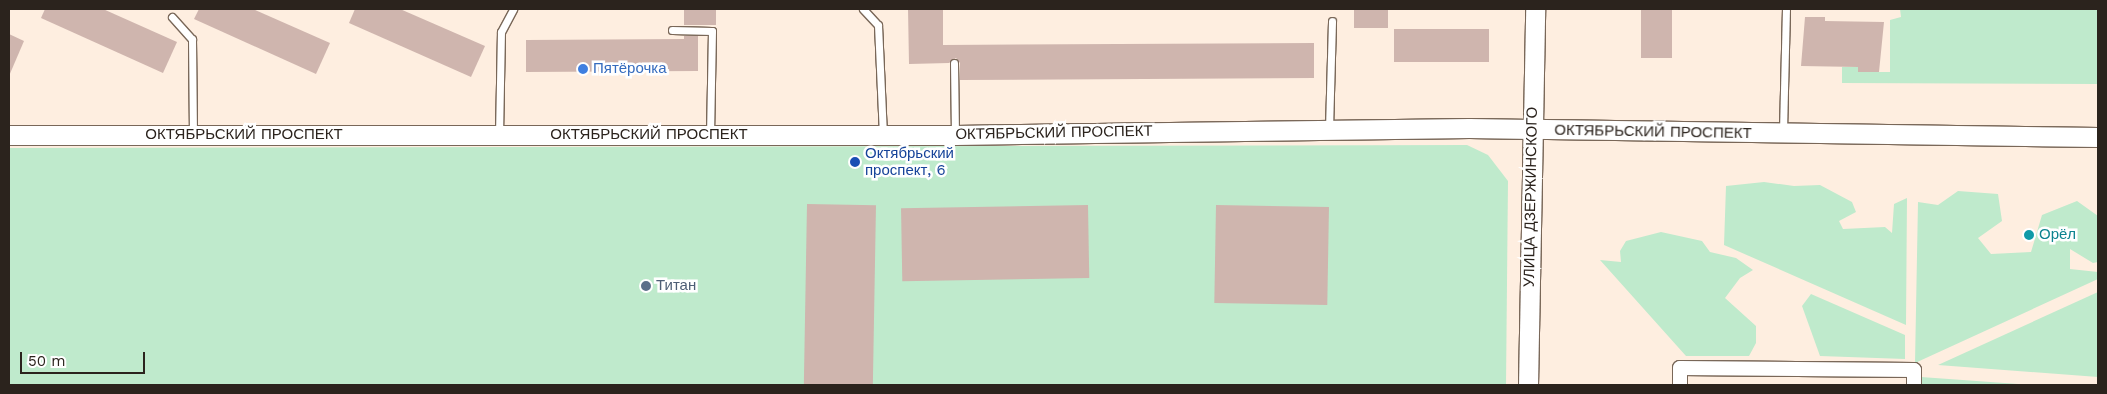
<!DOCTYPE html>
<meta charset="utf-8">
<style>
body{margin:0}
#map{position:relative;width:2107px;height:394px;overflow:hidden;background:#feeee0;font-family:"Work Sans",sans-serif}
div>[style]{position:absolute}
[style*='--x']{left:calc(var(--x)*1px);top:calc(var(--y)*1px);width:calc(var(--w)*1px);rotate:calc(var(--a)*1deg)}
.green>*{inset:0;background:#bfeacc}
.building>*{inset:0;background:#cfb5ae;transform-origin:0 0}
.roads{filter:drop-shadow(1px 0 #796758) drop-shadow(-1px 0 #796758) drop-shadow(0 1px #796758) drop-shadow(0 -1px #796758)}
.lane>*{height:7px;margin:-3.5px;padding:0 3.5px;transform-origin:3.5px;border-radius:3.5px;background:#fff}
.street>*{height:14px;margin:-7px;padding:0 7px;transform-origin:7px;border-radius:7px;background:#fff}
.secondary>*{height:19px;margin:-9.5px;padding:0 9.5px;transform-origin:9.5px;border-radius:9.5px;background:#fff}
.dots>*{width:14px;height:14px;translate:-50% -50%;box-sizing:border-box;border:2px solid #fff;border-radius:50%}
span{translate:-50% -50%;white-space:nowrap;text-align:center;line-height:1.15;-webkit-text-stroke:5px #fff;paint-order:stroke}
.shop-label{font-size:15px;color:#366cbe}
.left{translate:0 -50%;text-align:left}
.street-label{font-size:15px;color:#2b231d}
.transit-label{font-size:15px;color:#164399}
.culture-label{font-size:15px;color:#0d838f}
.service-label{font-size:15px;color:#4e5e75}
.frame{position:absolute;inset:0;border:10px solid #2b231d;pointer-events:none}
.scale{position:absolute;left:20px;top:352px;width:125px;height:22px;box-sizing:border-box;border:2px solid #2b231d;border-top:0;padding-left:6px;font-size:15px;line-height:18px;white-space:nowrap;color:#2b231d;-webkit-text-stroke:4px #fff;paint-order:stroke}
</style>
<div id="map">
<div class="green">
<i style="clip-path:polygon(1900px 9px,2098px 9px,2098px 84px,1842px 83px,1842px 67px,1858px 67px,1858px 72px,1890px 72px,1890px 20px,1901px 17px)"></i>
<i style="clip-path:polygon(1467px 145px,1488px 155px,1508px 181px,1506px 385px,9px 385px,9px 148px)"></i>
<i style="clip-path:polygon(1764px 182px,1794px 186px,1820px 185px,1852px 202px,1856px 212px,1839px 221px,1843px 229px,1885px 227px,1892px 233px,1894px 204px,1907px 198px,1906px 325px,1724px 245px,1726px 186px)"></i>
<i style="clip-path:polygon(1958px 191px,1998px 194px,2002px 221px,1978px 238px,1991px 254px,2031px 252px,2042px 215px,2077px 201px,2098px 216px,2098px 262px,2093px 263px,2070px 249px,2070px 269px,2098px 272px,2098px 279px,1915px 363px,1918px 202px,1938px 205px)"></i>
<i style="clip-path:polygon(1661px 232px,1702px 241px,1710px 252px,1736px 258px,1753px 270px,1740px 278px,1725px 298px,1756px 326px,1756px 343px,1749px 356px,1686px 356px,1600px 260px,1621px 262px,1620px 251px,1626px 241px)"></i>
<i style="clip-path:polygon(2098px 292px,2098px 377px,1938px 365px)"></i>
<i style="clip-path:polygon(1811px 294px,1905px 335px,1905px 359px,1820px 356px,1802px 306px)"></i>
<i style="clip-path:polygon(1921px 377px,2032px 385px,1921px 385px)"></i>
</div>
<div class="building">
<i style="clip-path:polygon(45px 9px,103px 9px,177px 42px,163px 73px,41px 18px)"></i>
<i style="clip-path:polygon(199px 9px,253px 9px,330px 43px,316px 74px,194px 19px)"></i>
<i style="clip-path:polygon(355px 9px,400px 9px,485px 46px,471px 77px,349px 23px)"></i>
<i style="left:684px;top:9px;width:32px;height:16px"></i>
<i style="clip-path:polygon(908px 9px,943px 9px,943px 45px,1314px 43px,1314px 78px,960px 80px,960px 63px,956px 58px,949px 63px,909px 64px)"></i>
<i style="left:1354px;top:9px;width:34px;height:19px"></i>
<i style="left:1641px;top:9px;width:31px;height:49px"></i>
<i style="clip-path:polygon(1805px 17px,1825px 17px,1825px 21px,1884px 22px,1879px 72px,1858px 72px,1858px 67px,1801px 66px)"></i>
<i style="left:1489px;top:29px;width:33px;height:95px;rotate:90deg"></i>
<i style="clip-path:polygon(9px 34px,24px 41px,9px 76px)"></i>
<i style="clip-path:polygon(684px 36px,698px 36px,698px 71px,526px 72px,526px 40px,684px 39px)"></i>
<i style="left:807px;top:204px;width:69px;height:181px;rotate:1deg"></i>
<i style="left:1088px;top:205px;width:73px;height:187px;rotate:89deg"></i>
<i style="left:1216px;top:205px;width:113px;height:98px;rotate:1deg"></i>
</div>
<div class="roads">
<div class="lane">
<i style="--x:863;--y:9;--w:22;--a:47"></i>
<i style="--x:878;--y:25;--w:109;--a:87.4"></i>
<i style="--x:172;--y:17;--w:30;--a:48"></i>
<i style="--x:192;--y:39;--w:95;--a:89.4"></i>
<i style="--x:672;--y:30;--w:40;--a:1.4"></i>
<i style="--x:712;--y:31;--w:103;--a:91.1"></i>
<i style="--x:954;--y:63;--w:72;--a:89.2"></i>
<i style="--x:1329;--y:129;--w:108;--a:-88.4"></i>
<i style="--x:1783;--y:131;--w:122;--a:-88.6"></i>
<i style="--x:499;--y:135;--w:103;--a:-88.9"></i>
<i style="--x:501;--y:32;--w:26;--a:-62"></i>
</div>
<div class="street">
<i style="--x:1680;--y:385;--w:17;--a:-90"></i>
<i style="--x:1680;--y:368;--w:234;--a:0.5"></i>
<i style="--x:1914;--y:370;--w:15;--a:90"></i>
</div>
<div class="secondary">
<i style="--x:9;--y:135;--w:946;--a:0"></i>
<i style="--x:955;--y:135;--w:514;--a:-0.78"></i>
<i style="--x:1469;--y:128;--w:629;--a:0.82"></i>
<i style="--x:1528;--y:385;--w:376;--a:-88.9"></i>
</div>
</div>
<div class="dots">
<i style="left:583px;top:69px;background:#3f7fe0"></i>
<i style="left:855px;top:162px;background:#1a4fb4"></i>
<i style="left:2029px;top:235px;background:#0f9aa8"></i>
<i style="left:646px;top:286px;background:#5c6f8a"></i>
</div>
<div class="shop-label">
<span class="left" style="left:593px;top:69px">Пятёрочка</span>
</div>
<div class="street-label">
<span style="left:1653px;top:132px;rotate:1deg">ОКТЯБРЬСКИЙ ПРОСПЕКТ</span>
<span style="left:1054px;top:133px;rotate:-1deg">ОКТЯБРЬСКИЙ ПРОСПЕКТ</span>
<span style="left:244px;top:135px">ОКТЯБРЬСКИЙ ПРОСПЕКТ</span>
<span style="left:649px;top:135px">ОКТЯБРЬСКИЙ ПРОСПЕКТ</span>
<span style="left:1531px;top:197px;rotate:-89deg">УЛИЦА ДЗЕРЖИНСКОГО</span>
</div>
<div class="transit-label">
<span class="left" style="left:865px;top:162px">Октябрьский<br>проспект, 6</span>
</div>
<div class="culture-label">
<span class="left" style="left:2039px;top:235px">Орёл</span>
</div>
<div class="service-label">
<span class="left" style="left:656px;top:286px">Титан</span>
</div>
<div class="frame"></div>
<div class="scale">50 m</div>
</div>
